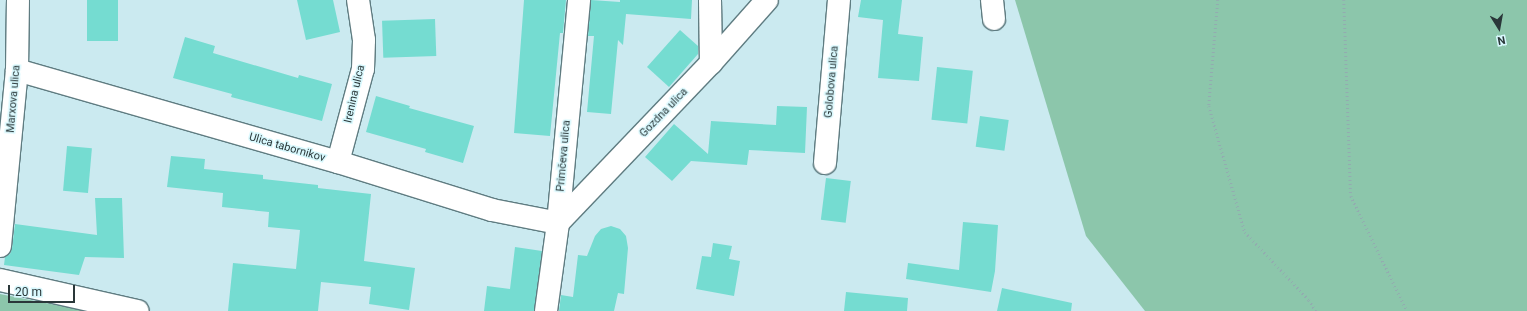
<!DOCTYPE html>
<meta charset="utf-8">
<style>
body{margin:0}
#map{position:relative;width:1527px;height:311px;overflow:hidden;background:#cbeaf0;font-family:Roboto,sans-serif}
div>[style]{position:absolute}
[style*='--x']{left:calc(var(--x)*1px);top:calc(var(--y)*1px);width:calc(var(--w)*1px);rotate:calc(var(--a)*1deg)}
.green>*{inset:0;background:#8cc6ab}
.building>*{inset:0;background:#75dcd1;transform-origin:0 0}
.path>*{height:2.5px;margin-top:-1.25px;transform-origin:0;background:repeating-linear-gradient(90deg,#93abb0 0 1px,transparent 0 4px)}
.roads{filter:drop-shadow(1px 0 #5f7c81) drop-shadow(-1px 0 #5f7c81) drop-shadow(0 1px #5f7c81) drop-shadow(0 -1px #5f7c81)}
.minor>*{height:22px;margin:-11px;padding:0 11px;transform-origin:11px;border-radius:11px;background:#fff}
span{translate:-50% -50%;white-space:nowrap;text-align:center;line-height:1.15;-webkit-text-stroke:3px #d8f8fd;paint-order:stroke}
.street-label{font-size:11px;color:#2a3739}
.north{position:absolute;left:1479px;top:8px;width:40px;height:40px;-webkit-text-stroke:3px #d8f8fd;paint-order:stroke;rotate:169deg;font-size:11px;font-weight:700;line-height:16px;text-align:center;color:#2a3739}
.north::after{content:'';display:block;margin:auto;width:14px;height:18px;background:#2a3739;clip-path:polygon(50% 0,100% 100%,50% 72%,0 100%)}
.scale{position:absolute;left:8px;top:285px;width:67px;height:18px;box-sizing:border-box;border:2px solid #2a3739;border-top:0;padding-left:5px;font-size:12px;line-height:14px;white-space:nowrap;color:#2a3739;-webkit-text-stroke:3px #d8f8fd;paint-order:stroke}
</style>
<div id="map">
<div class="green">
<i style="clip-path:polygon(1015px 0,1527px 0,1527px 311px,1145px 311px,1086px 236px)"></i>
<i style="clip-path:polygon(0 294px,86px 311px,0 311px)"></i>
</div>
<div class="building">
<i style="left:87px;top:0;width:31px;height:41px"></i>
<i style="clip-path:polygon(297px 0,333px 0,340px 32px,306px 40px)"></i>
<i style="clip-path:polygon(524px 0,566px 0,563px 33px,560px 33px,550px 136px,514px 133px)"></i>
<i style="clip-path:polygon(591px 0,620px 2px,620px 0,692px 0,691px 19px,626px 14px,623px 45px,618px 40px,611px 114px,587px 112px,594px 36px,588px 36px)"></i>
<i style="clip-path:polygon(861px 0,902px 0,898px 34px,923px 37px,919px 81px,878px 78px,883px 20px,858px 17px)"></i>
<i style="left:435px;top:19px;width:37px;height:53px;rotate:88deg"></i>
<i style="clip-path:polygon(680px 30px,698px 46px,698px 54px,669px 87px,647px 67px)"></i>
<i style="clip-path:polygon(185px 37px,215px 46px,213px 53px,298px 78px,299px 75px,332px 84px,322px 121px,231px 97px,232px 94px,173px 78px)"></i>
<i style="left:937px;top:67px;width:36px;height:53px;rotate:6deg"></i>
<i style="clip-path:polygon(376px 96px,410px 106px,409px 108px,474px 126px,463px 163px,425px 152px,426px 149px,366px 132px)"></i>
<i style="clip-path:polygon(777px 106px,807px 107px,805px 153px,749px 150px,747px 165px,691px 161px,672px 181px,645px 157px,674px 124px,708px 154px,711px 121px,776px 125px)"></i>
<i style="left:980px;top:116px;width:29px;height:31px;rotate:8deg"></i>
<i style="left:67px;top:146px;width:25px;height:45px;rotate:5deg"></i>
<i style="clip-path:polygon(171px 156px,205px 159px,204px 169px,263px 175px,263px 179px,318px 185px,318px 188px,371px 194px,364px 261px,415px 268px,409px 310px,369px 304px,371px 287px,321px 282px,318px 311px,228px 311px,233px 263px,296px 269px,300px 230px,268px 227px,269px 212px,222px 207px,223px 193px,167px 187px)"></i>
<i style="left:826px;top:178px;width:25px;height:42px;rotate:7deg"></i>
<i style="clip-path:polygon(95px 198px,122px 198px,124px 258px,85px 257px,79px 275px,4px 265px,5px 257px,10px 254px,12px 248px,15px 224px,97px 235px)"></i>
<i style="clip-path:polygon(963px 222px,998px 225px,995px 271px,991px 292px,906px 279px,908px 263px,959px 270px)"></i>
<i style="clip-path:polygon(611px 226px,620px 229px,626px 236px,628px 248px,624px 294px,618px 293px,614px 311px,559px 311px,561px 295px,573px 297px,578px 255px,587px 256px,595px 236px,601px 229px)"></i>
<i style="clip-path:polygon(713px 243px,732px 246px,729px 259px,740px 261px,734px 296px,696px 289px,702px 256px,711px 257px)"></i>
<i style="clip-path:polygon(515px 247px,542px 251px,534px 311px,484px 311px,487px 286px,510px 289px)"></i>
<i style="clip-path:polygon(1002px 288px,1072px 303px,1071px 311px,997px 311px)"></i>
<i style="clip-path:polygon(846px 292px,908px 298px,907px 311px,844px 311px)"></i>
</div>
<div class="path">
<i style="--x:1218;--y:0;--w:106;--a:94.9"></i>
<i style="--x:1209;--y:106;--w:131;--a:74.1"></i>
<i style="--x:1245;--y:232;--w:93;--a:46.7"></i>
<i style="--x:1309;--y:300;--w:13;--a:58"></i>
<i style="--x:1344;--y:0;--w:196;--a:88"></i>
<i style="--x:1351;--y:196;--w:128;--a:64"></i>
</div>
<div class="roads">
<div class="minor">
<i style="--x:710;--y:0;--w:63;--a:89.1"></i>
<i style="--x:992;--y:0;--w:19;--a:84"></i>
<i style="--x:17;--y:70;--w:334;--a:16"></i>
<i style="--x:338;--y:162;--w:161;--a:17.3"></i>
<i style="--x:492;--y:210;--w:67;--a:11.1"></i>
<i style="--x:558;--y:223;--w:221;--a:-46.3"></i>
<i style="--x:711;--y:63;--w:84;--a:-48.4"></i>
<i style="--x:338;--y:162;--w:96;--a:-75"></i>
<i style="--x:363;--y:69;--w:29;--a:-88"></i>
<i style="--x:364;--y:40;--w:40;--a:-98.5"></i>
<i style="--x:825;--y:163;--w:164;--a:-85.1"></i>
<i style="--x:0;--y:246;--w:177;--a:-84.5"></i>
<i style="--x:17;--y:70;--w:70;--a:-89.2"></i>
<i style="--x:0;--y:280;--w:141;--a:12.7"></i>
<i style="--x:546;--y:311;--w:89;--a:-82.2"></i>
<i style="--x:558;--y:223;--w:224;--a:-84.6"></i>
</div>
</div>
<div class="street-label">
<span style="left:832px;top:82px;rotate:-85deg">Golobova ulica</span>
<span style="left:355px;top:94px;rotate:-77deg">Irenina ulica</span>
<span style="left:14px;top:99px;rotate:-85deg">Marxova ulica</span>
<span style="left:664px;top:113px;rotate:-46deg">Gozdna ulica</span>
<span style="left:287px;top:148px;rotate:16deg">Ulica tabornikov</span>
<span style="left:564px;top:156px;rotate:-85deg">Primčeva ulica</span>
</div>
<div class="north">N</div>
<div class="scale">20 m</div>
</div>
